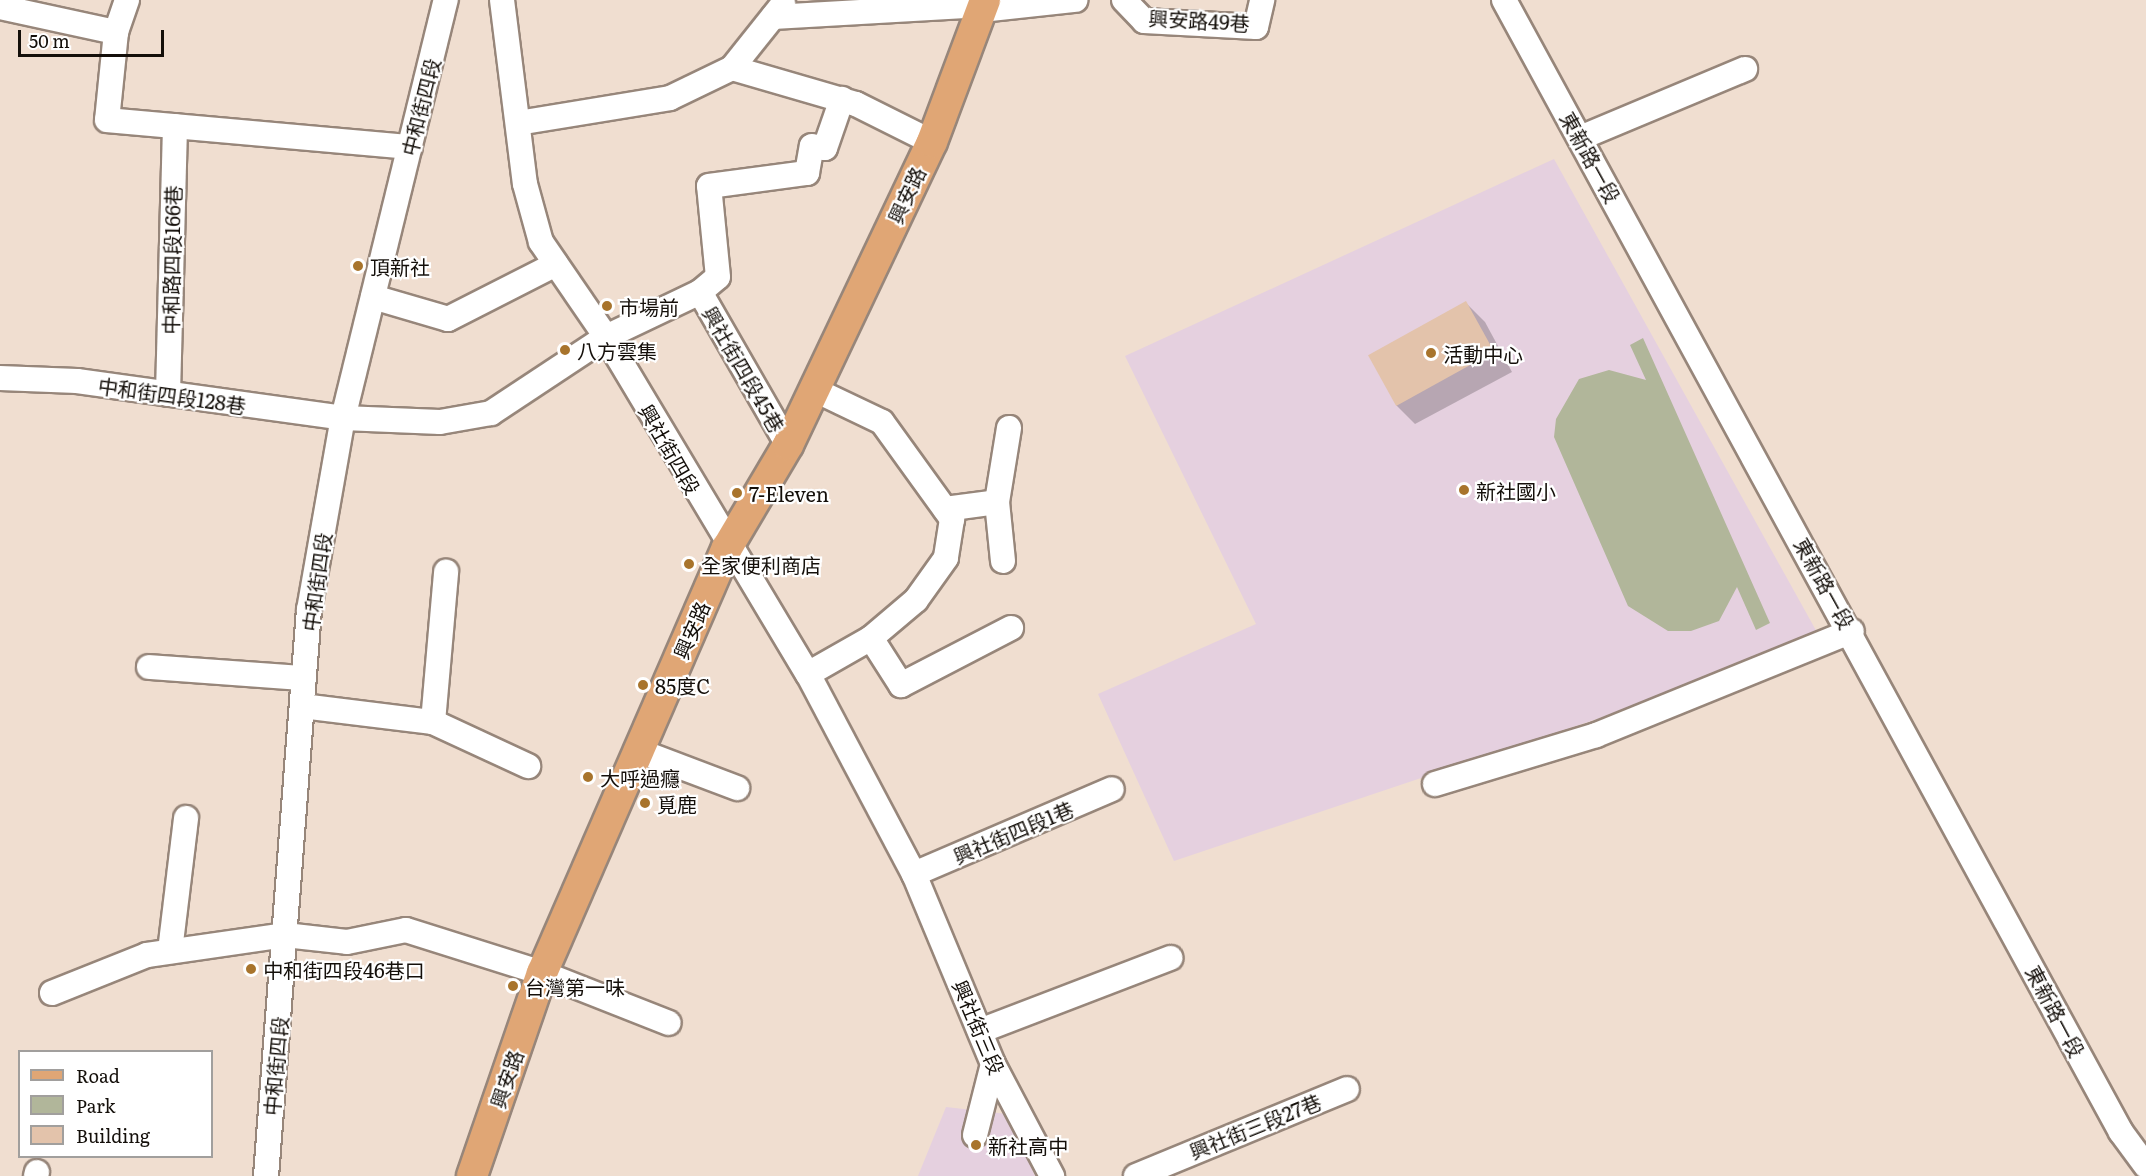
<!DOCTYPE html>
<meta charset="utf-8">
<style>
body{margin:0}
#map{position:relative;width:2146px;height:1176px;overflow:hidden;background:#f0ded0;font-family:Literata,"Noto Sans TC",serif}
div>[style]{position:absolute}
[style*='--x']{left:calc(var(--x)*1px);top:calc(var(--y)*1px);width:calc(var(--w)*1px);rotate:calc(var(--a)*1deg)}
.education>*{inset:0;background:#e5d0df}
.green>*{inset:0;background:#b1b69a}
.shadow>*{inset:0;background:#0003}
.building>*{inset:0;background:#e3c3ab;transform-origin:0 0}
.roads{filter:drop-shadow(2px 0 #97867a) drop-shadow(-2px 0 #97867a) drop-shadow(0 2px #97867a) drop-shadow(0 -2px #97867a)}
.minor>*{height:24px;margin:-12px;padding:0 12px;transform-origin:12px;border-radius:12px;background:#fff}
.major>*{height:30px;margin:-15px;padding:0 15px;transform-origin:15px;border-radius:15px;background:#e0a675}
.dots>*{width:16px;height:16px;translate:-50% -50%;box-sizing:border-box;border:3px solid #fff;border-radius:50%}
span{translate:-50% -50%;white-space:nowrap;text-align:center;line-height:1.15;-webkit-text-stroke:4.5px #fff;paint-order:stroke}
.street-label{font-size:20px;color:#140f0a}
.poi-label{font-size:20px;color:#140f0a}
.left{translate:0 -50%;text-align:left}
.legend{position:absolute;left:18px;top:1050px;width:195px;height:108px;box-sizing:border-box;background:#fff;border:2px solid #a19f9d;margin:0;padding:8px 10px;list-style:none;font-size:18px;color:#140f0a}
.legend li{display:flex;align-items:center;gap:12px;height:30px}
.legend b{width:30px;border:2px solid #a19f9d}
.scale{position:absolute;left:18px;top:30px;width:146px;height:27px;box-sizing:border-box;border:3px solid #140f0a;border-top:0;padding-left:8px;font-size:18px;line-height:21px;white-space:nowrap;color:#140f0a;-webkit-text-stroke:4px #fff;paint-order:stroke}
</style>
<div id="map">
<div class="education">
<i style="clip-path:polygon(1554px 159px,1823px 643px,1174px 861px,1098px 694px,1256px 624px,1125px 356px)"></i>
<i style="clip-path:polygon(946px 1107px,1007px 1114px,1035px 1176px,918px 1176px)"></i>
</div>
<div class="green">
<i style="clip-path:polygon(1643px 338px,1770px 623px,1756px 630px,1737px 587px,1719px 621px,1691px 631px,1668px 631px,1628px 606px,1554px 437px,1556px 419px,1579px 379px,1609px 370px,1646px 380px,1630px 345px)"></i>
</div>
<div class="shadow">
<i style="clip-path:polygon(1466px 303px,1485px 322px,1512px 372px,1415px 424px,1396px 405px)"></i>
</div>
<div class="building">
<i style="left:1466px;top:301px;width:58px;height:112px;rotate:61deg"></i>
</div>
<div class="roads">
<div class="minor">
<i style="--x:127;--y:0;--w:34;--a:109"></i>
<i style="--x:116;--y:32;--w:88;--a:95.8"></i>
<i style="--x:107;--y:120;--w:304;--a:5.1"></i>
<i style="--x:502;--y:0;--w:185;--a:82.9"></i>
<i style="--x:525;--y:184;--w:60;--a:74.6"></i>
<i style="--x:541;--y:242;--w:115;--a:55.6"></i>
<i style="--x:606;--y:337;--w:393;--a:59.1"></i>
<i style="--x:808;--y:674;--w:226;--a:62.1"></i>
<i style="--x:914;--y:874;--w:206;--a:67.4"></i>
<i style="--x:993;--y:1064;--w:127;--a:62.2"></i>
<i style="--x:1124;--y:0;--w:29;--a:46"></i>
<i style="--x:1144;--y:21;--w:112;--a:3.1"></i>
<i style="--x:1256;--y:27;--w:28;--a:-77"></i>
<i style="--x:1504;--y:0;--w:1289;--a:61.41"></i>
<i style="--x:2121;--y:1132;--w:42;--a:53.7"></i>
<i style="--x:0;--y:7;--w:119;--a:12.2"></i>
<i style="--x:981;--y:10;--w:95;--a:-6.1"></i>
<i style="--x:773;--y:17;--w:210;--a:-3.3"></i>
<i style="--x:732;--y:68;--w:82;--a:-51.4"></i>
<i style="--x:518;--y:123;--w:154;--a:-9.3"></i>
<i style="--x:670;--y:98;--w:69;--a:-25.8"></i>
<i style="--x:732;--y:68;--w:129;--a:16.2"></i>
<i style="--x:856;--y:104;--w:85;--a:26.6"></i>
<i style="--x:1580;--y:138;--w:179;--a:-22.7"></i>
<i style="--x:700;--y:292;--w:177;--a:60.1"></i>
<i style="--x:373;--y:297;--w:78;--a:16.3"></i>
<i style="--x:448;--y:319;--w:121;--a:-27"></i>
<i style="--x:0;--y:378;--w:77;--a:2.2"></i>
<i style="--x:77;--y:381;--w:269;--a:7.9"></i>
<i style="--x:343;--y:418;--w:97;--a:2.4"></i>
<i style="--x:440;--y:422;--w:52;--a:-10"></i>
<i style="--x:491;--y:413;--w:138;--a:-33.5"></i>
<i style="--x:606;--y:337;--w:104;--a:-25.6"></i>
<i style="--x:700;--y:292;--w:23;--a:-40"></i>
<i style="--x:718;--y:277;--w:91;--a:-95.6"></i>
<i style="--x:709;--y:186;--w:99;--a:-7.6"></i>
<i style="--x:807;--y:173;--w:27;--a:-80"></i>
<i style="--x:812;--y:146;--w:13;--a:9"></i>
<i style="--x:825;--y:148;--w:52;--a:-70.9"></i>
<i style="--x:815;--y:390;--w:74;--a:25.5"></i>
<i style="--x:882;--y:422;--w:120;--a:54.2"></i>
<i style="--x:952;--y:519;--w:39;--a:99"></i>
<i style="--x:946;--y:558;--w:52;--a:125.5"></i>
<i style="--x:916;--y:600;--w:59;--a:139.8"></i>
<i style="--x:168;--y:394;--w:268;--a:-88.5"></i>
<i style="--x:945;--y:509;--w:52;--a:-7.7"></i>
<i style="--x:1003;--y:561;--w:59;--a:-95.8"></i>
<i style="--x:997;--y:502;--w:75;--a:-80.8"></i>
<i style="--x:149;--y:667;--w:155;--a:4.1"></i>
<i style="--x:808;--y:674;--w:73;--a:-29.7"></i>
<i style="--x:871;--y:638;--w:56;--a:57.4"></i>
<i style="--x:901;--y:685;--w:124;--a:-27.4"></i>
<i style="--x:302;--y:706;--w:132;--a:7"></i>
<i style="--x:433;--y:722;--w:105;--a:24.9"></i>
<i style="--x:433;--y:722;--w:151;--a:-85"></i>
<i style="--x:639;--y:751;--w:105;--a:20.7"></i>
<i style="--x:1435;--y:784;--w:168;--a:-16.9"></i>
<i style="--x:1596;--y:735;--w:276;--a:-22.1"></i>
<i style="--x:914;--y:874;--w:215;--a:-23.2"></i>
<i style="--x:170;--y:951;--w:134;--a:-83.1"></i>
<i style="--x:52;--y:993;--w:102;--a:-21.8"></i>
<i style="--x:147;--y:955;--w:139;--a:-8.2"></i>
<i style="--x:285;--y:935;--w:62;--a:6.4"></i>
<i style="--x:347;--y:942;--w:60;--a:-11.5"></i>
<i style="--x:406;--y:930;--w:143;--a:17.5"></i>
<i style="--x:542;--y:973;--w:136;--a:21.5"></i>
<i style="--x:980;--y:1031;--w:204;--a:-21"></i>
<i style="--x:975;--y:1135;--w:73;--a:-75.8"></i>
<i style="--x:36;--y:1176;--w:4;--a:-76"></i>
<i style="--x:266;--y:1176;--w:568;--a:-85.66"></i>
<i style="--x:309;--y:610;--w:195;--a:-80"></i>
<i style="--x:343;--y:418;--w:431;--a:-76.2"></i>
<i style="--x:1136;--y:1176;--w:228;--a:-22.4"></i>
</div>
<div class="major">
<i style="--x:472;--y:1176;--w:215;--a:-71"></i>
<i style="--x:542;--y:973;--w:464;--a:-66.5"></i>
<i style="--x:727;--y:548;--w:120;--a:-59.4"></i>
<i style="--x:788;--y:445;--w:335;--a:-64.6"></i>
<i style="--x:932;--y:142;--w:152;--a:-69.5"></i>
</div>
</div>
<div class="dots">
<i style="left:358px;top:266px;background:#a8742c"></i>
<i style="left:607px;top:306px;background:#a8742c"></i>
<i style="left:565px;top:350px;background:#a8742c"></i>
<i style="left:1431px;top:353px;background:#a8742c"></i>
<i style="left:1464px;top:490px;background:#a8742c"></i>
<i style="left:737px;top:493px;background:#a8742c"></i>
<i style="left:689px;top:564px;background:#a8742c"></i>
<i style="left:643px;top:685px;background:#a8742c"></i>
<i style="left:588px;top:777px;background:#a8742c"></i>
<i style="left:645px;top:803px;background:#a8742c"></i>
<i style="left:251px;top:969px;background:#a8742c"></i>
<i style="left:513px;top:986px;background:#a8742c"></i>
<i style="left:976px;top:1145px;background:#a8742c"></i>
</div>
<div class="street-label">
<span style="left:1199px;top:20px;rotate:3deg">興安路49巷</span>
<span style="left:420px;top:107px;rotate:-76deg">中和街四段</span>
<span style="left:1591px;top:157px;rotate:61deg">東新路一段</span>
<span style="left:906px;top:195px;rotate:-65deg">興安路</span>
<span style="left:171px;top:260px;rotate:-89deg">中和路四段166巷</span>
<span style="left:744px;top:369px;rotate:60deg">興社街四段45巷</span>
<span style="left:172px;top:395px;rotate:8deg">中和街四段128巷</span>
<span style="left:670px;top:449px;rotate:60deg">興社街四段</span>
<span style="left:316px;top:582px;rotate:-82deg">中和街四段</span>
<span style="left:1825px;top:583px;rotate:61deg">東新路一段</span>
<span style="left:691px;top:630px;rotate:-67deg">興安路</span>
<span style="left:1013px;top:832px;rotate:-23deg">興社街四段1巷</span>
<span style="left:2056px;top:1011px;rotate:62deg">東新路一段</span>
<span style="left:979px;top:1027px;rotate:67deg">興社街三段</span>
<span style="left:275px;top:1066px;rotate:-85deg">中和街四段</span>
<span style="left:506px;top:1079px;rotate:-71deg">興安路</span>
<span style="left:1255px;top:1126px;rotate:-22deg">興社街三段27巷</span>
</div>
<div class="poi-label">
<span class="left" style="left:370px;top:266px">頂新社</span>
<span class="left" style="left:619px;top:306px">市場前</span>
<span class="left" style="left:577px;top:350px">八方雲集</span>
<span class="left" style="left:1443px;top:353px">活動中心</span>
<span class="left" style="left:1476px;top:490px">新社國小</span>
<span class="left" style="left:749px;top:493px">7-Eleven</span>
<span class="left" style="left:701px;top:564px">全家便利商店</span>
<span class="left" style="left:655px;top:685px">85度C</span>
<span class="left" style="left:600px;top:777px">大呼過癮</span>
<span class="left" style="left:657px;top:803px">覓鹿</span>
<span class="left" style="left:263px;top:969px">中和街四段46巷口</span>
<span class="left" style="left:525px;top:986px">台灣第一味</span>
<span class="left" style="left:988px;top:1145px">新社高中</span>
</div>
<ul class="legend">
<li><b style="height:8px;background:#e0a675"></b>Road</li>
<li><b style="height:16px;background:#b1b69a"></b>Park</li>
<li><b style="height:16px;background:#e3c3ab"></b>Building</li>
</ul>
<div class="scale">50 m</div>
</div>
